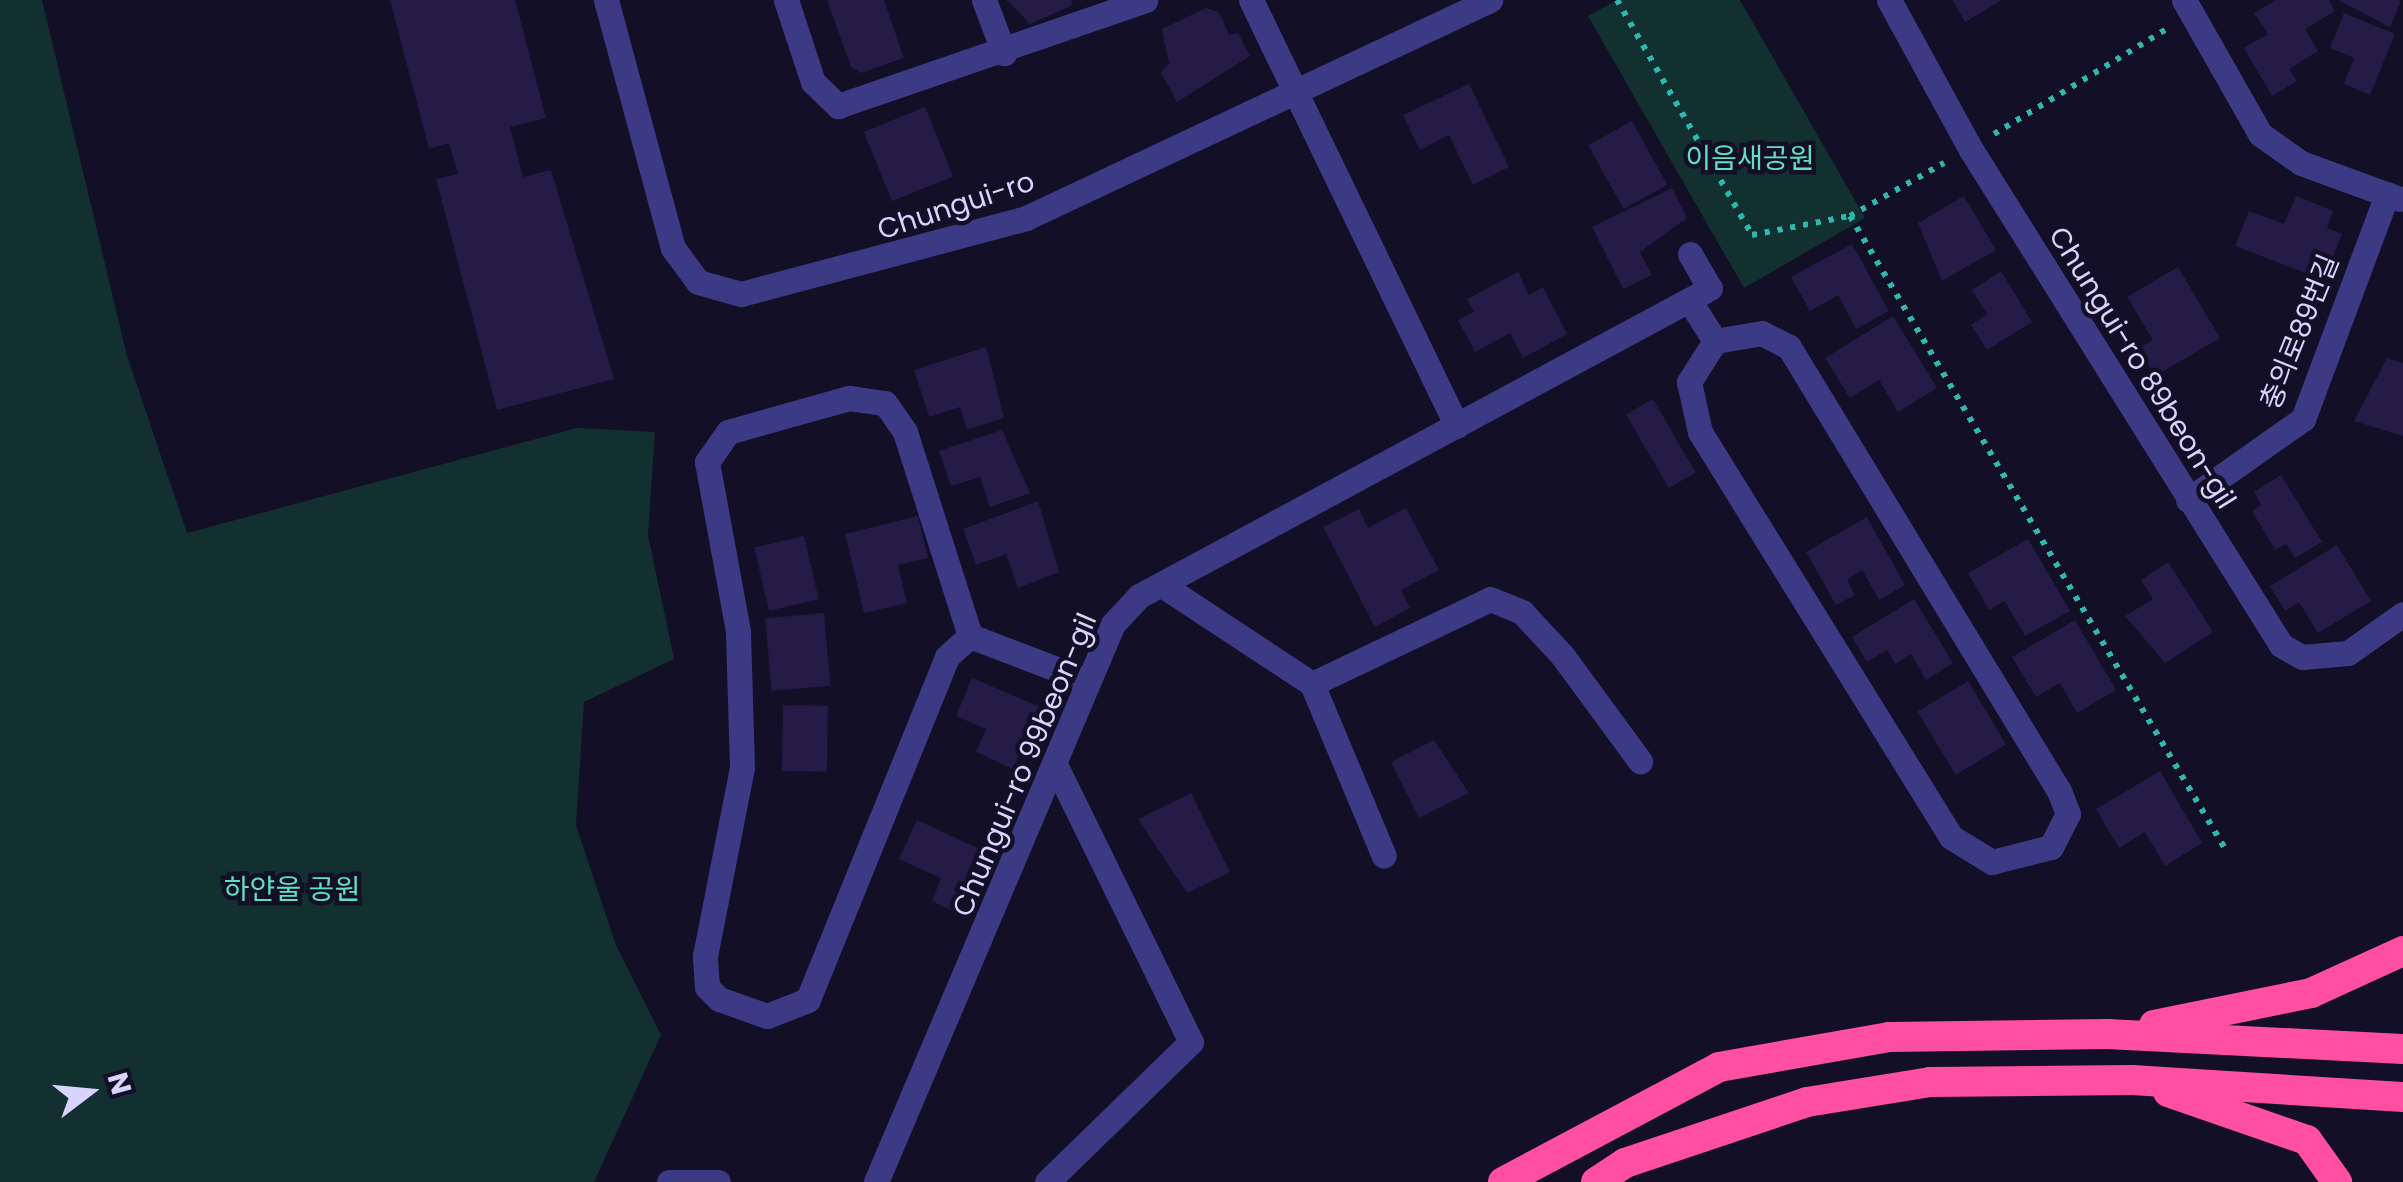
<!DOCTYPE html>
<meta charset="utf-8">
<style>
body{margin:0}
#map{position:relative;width:2403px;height:1182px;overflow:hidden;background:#130f26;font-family:Poppins,"Noto Sans KR",sans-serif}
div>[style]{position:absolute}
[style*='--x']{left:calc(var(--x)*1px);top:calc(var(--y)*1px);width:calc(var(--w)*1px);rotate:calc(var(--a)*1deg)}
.green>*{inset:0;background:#12302f}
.building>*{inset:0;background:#241b47;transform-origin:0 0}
.path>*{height:6px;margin-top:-3px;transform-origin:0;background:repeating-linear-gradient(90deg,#2fb8b0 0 5px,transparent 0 13px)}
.minor>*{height:25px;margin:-12.5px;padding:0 12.5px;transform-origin:12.5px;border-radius:12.5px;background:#3d3a85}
.highway>*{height:30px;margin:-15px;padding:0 15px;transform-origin:15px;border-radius:15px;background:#ff4fa3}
span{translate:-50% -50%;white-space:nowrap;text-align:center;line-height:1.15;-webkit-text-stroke:9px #130f26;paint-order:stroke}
.park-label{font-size:28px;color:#5fe0c0}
.street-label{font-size:28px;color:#d9d4ff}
.north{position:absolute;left:40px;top:1042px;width:100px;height:100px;-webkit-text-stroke:8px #130f26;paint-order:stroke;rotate:74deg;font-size:28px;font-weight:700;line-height:40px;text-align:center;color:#d9d4ff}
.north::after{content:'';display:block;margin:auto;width:35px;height:45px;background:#d9d4ff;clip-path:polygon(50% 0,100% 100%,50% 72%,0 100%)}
</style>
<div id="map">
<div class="green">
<i style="clip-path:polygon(0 0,42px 0,127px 356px,187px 533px,577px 428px,655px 432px,648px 535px,674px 659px,584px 702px,576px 825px,616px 945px,661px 1035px,594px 1182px,0 1182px)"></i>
<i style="clip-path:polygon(1617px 0,1740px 0,1865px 218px,1744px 288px,1588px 16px)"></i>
</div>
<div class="building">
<i style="clip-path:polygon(390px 0,515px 0,546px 118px,510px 127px,523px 177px,551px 170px,614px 379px,497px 410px,436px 179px,458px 174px,449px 143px,429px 149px)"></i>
<i style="clip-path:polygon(827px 0,884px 0,904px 58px,861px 73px,851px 67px)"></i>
<i style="clip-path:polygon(1007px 0,1071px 0,1073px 5px,1030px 24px)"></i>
<i style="clip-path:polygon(1953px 0,2002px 0,1965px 22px)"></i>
<i style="clip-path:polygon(2276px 0,2329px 0,2335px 11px,2305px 29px,2318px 51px,2289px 69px,2297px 81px,2272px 96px,2244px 48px,2268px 34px,2254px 13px)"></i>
<i style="clip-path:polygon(2338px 0,2397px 0,2401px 1px,2390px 27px)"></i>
<i style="clip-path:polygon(1206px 8px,1219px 12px,1229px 35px,1238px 33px,1250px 56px,1177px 102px,1161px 72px,1169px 64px,1162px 29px)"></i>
<i style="clip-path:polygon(2344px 13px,2395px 34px,2370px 95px,2344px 84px,2354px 58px,2330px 48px)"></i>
<i style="clip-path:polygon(1469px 84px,1509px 167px,1473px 185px,1449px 135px,1420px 150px,1403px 115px)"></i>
<i style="left:925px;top:107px;width:75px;height:66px;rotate:68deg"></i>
<i style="left:1632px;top:121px;width:73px;height:50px;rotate:61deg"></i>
<i style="clip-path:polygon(1672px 188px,1687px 218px,1640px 252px,1652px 275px,1623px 289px,1592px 227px)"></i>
<i style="clip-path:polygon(1964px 196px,1996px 250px,1942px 281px,1918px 223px)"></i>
<i style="clip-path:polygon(2296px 196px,2333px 211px,2327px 228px,2342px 234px,2324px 280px,2235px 246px,2249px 211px,2284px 224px)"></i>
<i style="clip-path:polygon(1852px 244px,1889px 311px,1856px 329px,1838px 295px,1810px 311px,1791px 277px)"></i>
<i style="clip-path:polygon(2178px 267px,2220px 338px,2155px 376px,2139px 348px,2153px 340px,2127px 297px)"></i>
<i style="clip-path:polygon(2001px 271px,2032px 322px,1987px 350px,1971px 325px,1987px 314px,1972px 290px)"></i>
<i style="clip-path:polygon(1518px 272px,1529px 295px,1543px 287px,1567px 334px,1523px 358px,1510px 333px,1475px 352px,1458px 320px,1474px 312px,1467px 299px)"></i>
<i style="clip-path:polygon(1893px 316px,1937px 388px,1898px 412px,1879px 380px,1850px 398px,1825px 358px)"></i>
<i style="clip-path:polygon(986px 347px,1004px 418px,967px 430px,960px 407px,929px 417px,914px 370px)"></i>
<i style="clip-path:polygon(2387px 358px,2403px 363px,2403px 436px,2354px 421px)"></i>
<i style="left:1653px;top:399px;width:85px;height:31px;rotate:60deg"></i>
<i style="clip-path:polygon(1002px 430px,1030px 493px,990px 507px,980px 477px,951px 486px,939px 451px)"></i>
<i style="clip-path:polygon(2281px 475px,2322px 542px,2295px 558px,2286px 544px,2275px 550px,2252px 511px,2261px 505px,2254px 492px)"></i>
<i style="clip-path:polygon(1038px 501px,1059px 572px,1018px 588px,1006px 554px,976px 565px,963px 529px)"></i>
<i style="clip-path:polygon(1406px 508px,1439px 570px,1401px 590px,1410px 608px,1375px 627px,1323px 527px,1359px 509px,1368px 528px)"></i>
<i style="clip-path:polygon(918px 516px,928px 558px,898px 565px,907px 603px,864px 613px,845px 534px)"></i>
<i style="clip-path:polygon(1867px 517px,1905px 585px,1879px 600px,1862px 570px,1847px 579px,1855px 595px,1836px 605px,1806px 552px)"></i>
<i style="left:804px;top:536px;width:65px;height:51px;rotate:77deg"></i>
<i style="clip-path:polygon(2028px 539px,2070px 611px,2025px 636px,2005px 601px,1989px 610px,1968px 573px)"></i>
<i style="clip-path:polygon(2337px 545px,2371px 601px,2318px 633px,2299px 602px,2285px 611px,2270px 586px)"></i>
<i style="clip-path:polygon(2168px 562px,2213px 632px,2165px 663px,2125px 616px,2153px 599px,2141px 580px)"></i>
<i style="clip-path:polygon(1914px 599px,1953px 663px,1926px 680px,1911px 654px,1895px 664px,1887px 650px,1867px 662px,1852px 637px)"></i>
<i style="left:824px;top:613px;width:73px;height:59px;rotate:85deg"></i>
<i style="clip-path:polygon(2075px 620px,2116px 690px,2077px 713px,2060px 683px,2036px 697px,2012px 657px)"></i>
<i style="clip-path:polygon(972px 678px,1040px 707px,1013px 769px,976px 752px,986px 729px,956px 716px)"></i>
<i style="left:1968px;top:681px;width:74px;height:59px;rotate:59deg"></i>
<i style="left:783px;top:705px;width:45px;height:66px;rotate:1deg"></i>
<i style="clip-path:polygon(1434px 740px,1469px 793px,1419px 818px,1391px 762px)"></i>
<i style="clip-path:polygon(2160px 771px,2202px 843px,2165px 866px,2145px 832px,2119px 848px,2096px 809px)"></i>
<i style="clip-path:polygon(1191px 793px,1230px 872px,1187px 893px,1138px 819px)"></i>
<i style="clip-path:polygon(917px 820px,986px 852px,973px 897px,966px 893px,957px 913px,932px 901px,941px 878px,899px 859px)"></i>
</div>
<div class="path">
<i style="--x:1617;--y:0;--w:271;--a:60.1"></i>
<i style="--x:1752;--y:235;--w:100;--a:-11"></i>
<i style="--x:1850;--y:216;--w:108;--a:-29.4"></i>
<i style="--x:1994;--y:134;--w:202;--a:-31.3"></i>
<i style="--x:1850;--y:216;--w:734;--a:59.34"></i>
</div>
<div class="minor">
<i style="--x:606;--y:0;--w:257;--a:74.9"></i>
<i style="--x:673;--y:248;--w:42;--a:53.7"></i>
<i style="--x:698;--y:282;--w:45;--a:15.6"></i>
<i style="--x:741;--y:294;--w:295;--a:-14.9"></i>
<i style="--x:1026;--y:218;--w:513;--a:-25.17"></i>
<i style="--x:786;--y:0;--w:86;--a:71.8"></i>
<i style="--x:813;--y:82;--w:35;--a:44"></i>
<i style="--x:838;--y:106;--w:325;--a:-19"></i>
<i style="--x:984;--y:0;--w:57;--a:69.3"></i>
<i style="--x:1251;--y:0;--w:473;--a:64.2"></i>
<i style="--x:1889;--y:0;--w:169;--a:61.3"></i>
<i style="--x:1970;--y:148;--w:586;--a:57.96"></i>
<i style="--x:2281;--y:645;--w:24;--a:30"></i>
<i style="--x:2302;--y:657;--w:46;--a:-5"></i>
<i style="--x:2348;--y:653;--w:67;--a:-35.3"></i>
<i style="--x:2184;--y:0;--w:154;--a:60.4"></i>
<i style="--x:2260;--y:134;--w:50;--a:35.3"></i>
<i style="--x:2301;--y:163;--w:105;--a:20"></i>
<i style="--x:1690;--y:254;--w:39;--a:60"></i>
<i style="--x:1710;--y:288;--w:24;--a:150"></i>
<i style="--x:1689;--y:300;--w:49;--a:57.6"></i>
<i style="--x:1715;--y:341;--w:49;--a:122.4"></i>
<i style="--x:1689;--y:382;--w:51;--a:77.6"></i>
<i style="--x:1700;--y:432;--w:476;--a:58.2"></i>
<i style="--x:1951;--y:837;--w:48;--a:31.4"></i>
<i style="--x:1992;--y:862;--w:61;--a:-14.3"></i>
<i style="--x:2051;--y:847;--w:37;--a:-63"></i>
<i style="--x:2068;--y:814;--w:25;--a:-111"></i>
<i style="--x:2059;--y:791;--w:520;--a:-121.3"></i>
<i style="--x:1789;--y:347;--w:30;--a:-153"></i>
<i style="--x:1762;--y:333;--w:48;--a:170.3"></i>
<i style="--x:2188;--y:500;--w:141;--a:-35.2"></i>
<i style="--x:2303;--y:419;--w:240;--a:-69.5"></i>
<i style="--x:1162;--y:585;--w:180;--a:33.4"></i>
<i style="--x:1312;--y:684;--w:186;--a:67.3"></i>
<i style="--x:970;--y:636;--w:31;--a:138"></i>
<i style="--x:947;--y:657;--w:370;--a:112.1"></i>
<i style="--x:808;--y:1000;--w:44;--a:158.7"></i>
<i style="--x:767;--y:1016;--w:51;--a:-160.5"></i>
<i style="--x:719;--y:999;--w:17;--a:-135"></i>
<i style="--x:707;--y:987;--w:31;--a:-94"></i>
<i style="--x:705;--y:956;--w:192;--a:-78.9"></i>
<i style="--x:742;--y:768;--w:137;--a:-91.7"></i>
<i style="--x:738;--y:631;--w:172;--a:-100.4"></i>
<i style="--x:707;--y:462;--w:37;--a:-55"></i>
<i style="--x:728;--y:432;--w:126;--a:-15.7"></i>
<i style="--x:849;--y:398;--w:36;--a:8"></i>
<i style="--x:885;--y:403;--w:35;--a:55"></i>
<i style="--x:905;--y:432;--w:214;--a:72.3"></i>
<i style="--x:970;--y:636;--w:126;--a:20.9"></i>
<i style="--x:1312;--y:684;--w:197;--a:-25.5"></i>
<i style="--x:1490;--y:599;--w:35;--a:22"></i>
<i style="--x:1522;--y:612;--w:59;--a:47.1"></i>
<i style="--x:1562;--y:655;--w:132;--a:53.7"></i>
<i style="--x:669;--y:1182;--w:49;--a:0"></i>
<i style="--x:876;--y:1182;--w:606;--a:-66.99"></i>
<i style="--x:1113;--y:624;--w:38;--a:-47"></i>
<i style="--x:1139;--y:596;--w:625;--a:-28.29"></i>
<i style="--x:1047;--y:1182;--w:201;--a:-44.2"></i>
<i style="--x:1191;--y:1042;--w:309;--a:-116.1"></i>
</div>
<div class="highway">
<i style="--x:2154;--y:1025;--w:160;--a:-11.5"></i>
<i style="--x:2311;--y:993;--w:101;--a:-24.5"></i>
<i style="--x:2168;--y:1092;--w:147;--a:19.1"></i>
<i style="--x:2307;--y:1140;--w:52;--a:54.5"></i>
<i style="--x:1503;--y:1182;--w:245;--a:-28"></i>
<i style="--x:1719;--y:1067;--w:173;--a:-10"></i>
<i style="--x:1889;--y:1037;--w:218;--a:-0.8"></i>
<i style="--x:2107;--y:1034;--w:296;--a:2.9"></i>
<i style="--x:1596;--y:1182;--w:35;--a:-33"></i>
<i style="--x:1625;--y:1163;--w:192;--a:-18.5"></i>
<i style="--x:1807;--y:1102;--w:125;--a:-9.2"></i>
<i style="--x:1930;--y:1082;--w:202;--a:-0.6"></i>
<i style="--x:2132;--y:1080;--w:272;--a:3.6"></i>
</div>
<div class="park-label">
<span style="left:1750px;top:159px">이음새공원</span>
<span style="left:292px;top:890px">하얀울 공원</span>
</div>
<div class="street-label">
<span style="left:956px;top:206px;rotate:-18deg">Chungui-ro</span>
<span style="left:2300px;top:332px;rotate:-68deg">충의로89번길</span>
<span style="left:2142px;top:368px;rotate:58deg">Chungui-ro 89beon-gil</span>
<span style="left:1025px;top:765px;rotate:-67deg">Chungui-ro 99beon-gil</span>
</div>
<div class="north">N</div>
</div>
